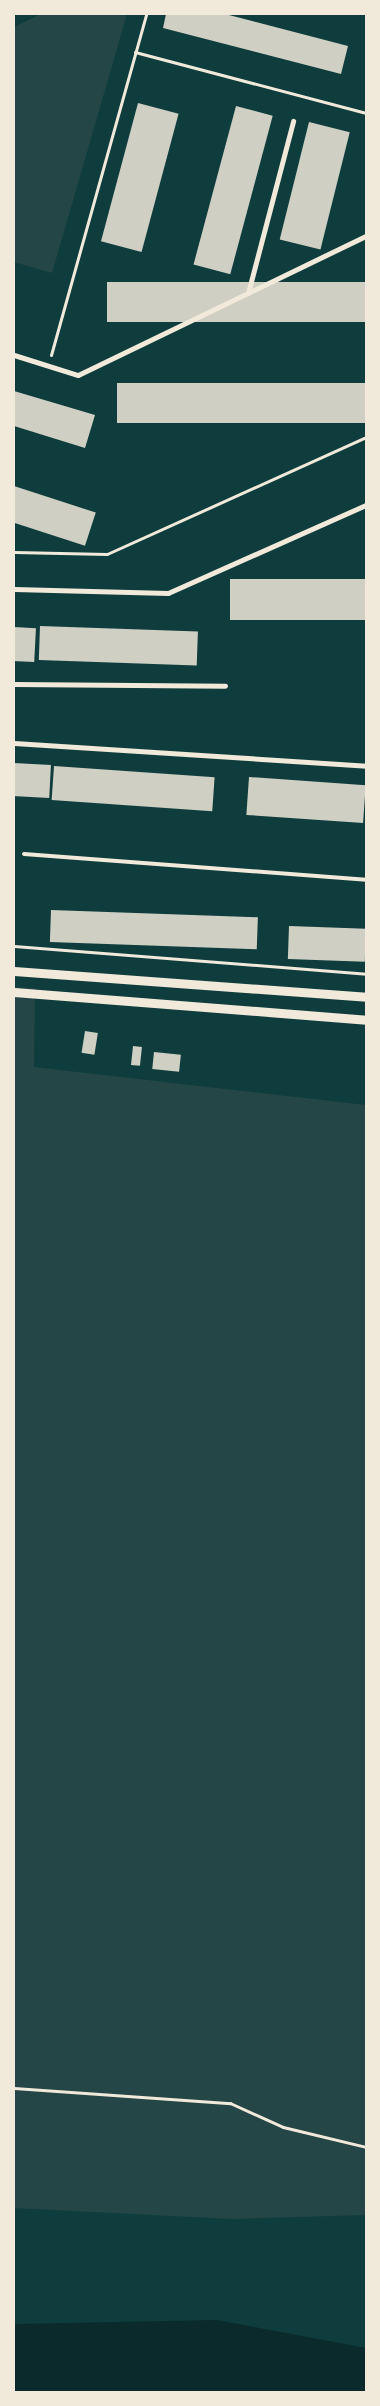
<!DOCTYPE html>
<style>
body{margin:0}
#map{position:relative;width:380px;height:2406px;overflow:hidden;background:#0f3d3e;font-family:Arial,sans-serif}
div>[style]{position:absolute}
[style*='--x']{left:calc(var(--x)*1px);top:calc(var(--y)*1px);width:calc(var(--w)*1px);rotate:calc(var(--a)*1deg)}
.green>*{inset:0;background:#244646}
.water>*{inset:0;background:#0a2a2b}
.building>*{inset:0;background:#cfcfc3;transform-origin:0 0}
.path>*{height:3px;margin:-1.5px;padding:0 1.5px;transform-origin:1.5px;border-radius:1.5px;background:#f1e9da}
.service>*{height:4px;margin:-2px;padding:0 2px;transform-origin:2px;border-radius:2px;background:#f1e9da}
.minor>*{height:5px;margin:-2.5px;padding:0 2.5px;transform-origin:2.5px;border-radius:2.5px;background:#f1e9da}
.tertiary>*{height:9px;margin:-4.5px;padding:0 4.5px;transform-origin:4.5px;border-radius:4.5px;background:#f1e9da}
span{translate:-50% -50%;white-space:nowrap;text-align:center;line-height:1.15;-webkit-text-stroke:4px #f1e9da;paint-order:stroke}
.frame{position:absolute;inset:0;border:15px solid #f1e9da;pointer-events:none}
</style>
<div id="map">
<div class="green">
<i style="clip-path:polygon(41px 14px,127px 14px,52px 273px,14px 262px,14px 27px)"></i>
<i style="clip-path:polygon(14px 987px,35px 988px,34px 1067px,366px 1105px,366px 2215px,232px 2219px,14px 2208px)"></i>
</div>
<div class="water">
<i style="clip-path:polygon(217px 2320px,366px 2348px,366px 2392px,14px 2392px,14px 2324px)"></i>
</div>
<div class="building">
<i style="clip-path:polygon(166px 14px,225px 14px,348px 46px,341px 74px,163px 28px)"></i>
<i style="left:138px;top:103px;width:42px;height:143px;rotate:15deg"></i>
<i style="left:236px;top:106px;width:38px;height:164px;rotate:15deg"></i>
<i style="left:309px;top:122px;width:42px;height:121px;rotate:14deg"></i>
<i style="left:366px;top:282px;width:40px;height:259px;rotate:90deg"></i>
<i style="left:366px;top:383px;width:40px;height:249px;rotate:90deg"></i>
<i style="clip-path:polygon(14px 391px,95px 415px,85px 448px,14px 426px)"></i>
<i style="left:14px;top:486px;width:86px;height:35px;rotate:18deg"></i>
<i style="left:366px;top:579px;width:41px;height:136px;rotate:90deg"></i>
<i style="left:40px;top:626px;width:158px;height:34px;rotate:2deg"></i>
<i style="left:14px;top:627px;width:22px;height:34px;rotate:3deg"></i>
<i style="left:14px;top:763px;width:37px;height:33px;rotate:3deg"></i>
<i style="left:54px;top:766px;width:161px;height:34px;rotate:4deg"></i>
<i style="left:249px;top:777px;width:117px;height:38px;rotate:4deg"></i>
<i style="left:51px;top:910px;width:207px;height:32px;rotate:2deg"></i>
<i style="left:289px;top:926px;width:77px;height:33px;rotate:2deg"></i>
<i style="left:85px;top:1031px;width:13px;height:22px;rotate:9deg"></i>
<i style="left:133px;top:1046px;width:9px;height:19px;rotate:6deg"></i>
<i style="left:154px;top:1052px;width:27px;height:17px;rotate:6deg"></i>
</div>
<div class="path">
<i style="--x:135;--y:52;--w:239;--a:14.8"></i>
<i style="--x:51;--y:355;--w:354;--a:-74.4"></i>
<i style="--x:14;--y:552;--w:93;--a:1.2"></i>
<i style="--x:107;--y:554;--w:284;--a:-24.3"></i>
<i style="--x:14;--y:946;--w:353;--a:4.5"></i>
<i style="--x:14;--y:2088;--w:217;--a:4"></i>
<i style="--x:230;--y:2103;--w:58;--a:24.4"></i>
<i style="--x:283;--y:2127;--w:85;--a:13.5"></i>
</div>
<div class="service">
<i style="--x:24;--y:854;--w:343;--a:4.3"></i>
</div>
<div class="minor">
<i style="--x:248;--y:293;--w:178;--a:-75.3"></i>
<i style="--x:14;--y:355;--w:67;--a:17.4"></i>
<i style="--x:78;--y:375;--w:320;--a:-25.8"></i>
<i style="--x:14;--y:589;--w:154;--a:1.5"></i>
<i style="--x:168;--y:593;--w:217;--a:-24"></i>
<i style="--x:14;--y:684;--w:211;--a:0.5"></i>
<i style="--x:14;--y:743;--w:353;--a:3.7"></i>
</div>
<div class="tertiary">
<i style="--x:14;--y:971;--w:353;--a:4.2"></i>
<i style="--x:14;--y:992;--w:353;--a:4.5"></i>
</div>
<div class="frame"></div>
</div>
